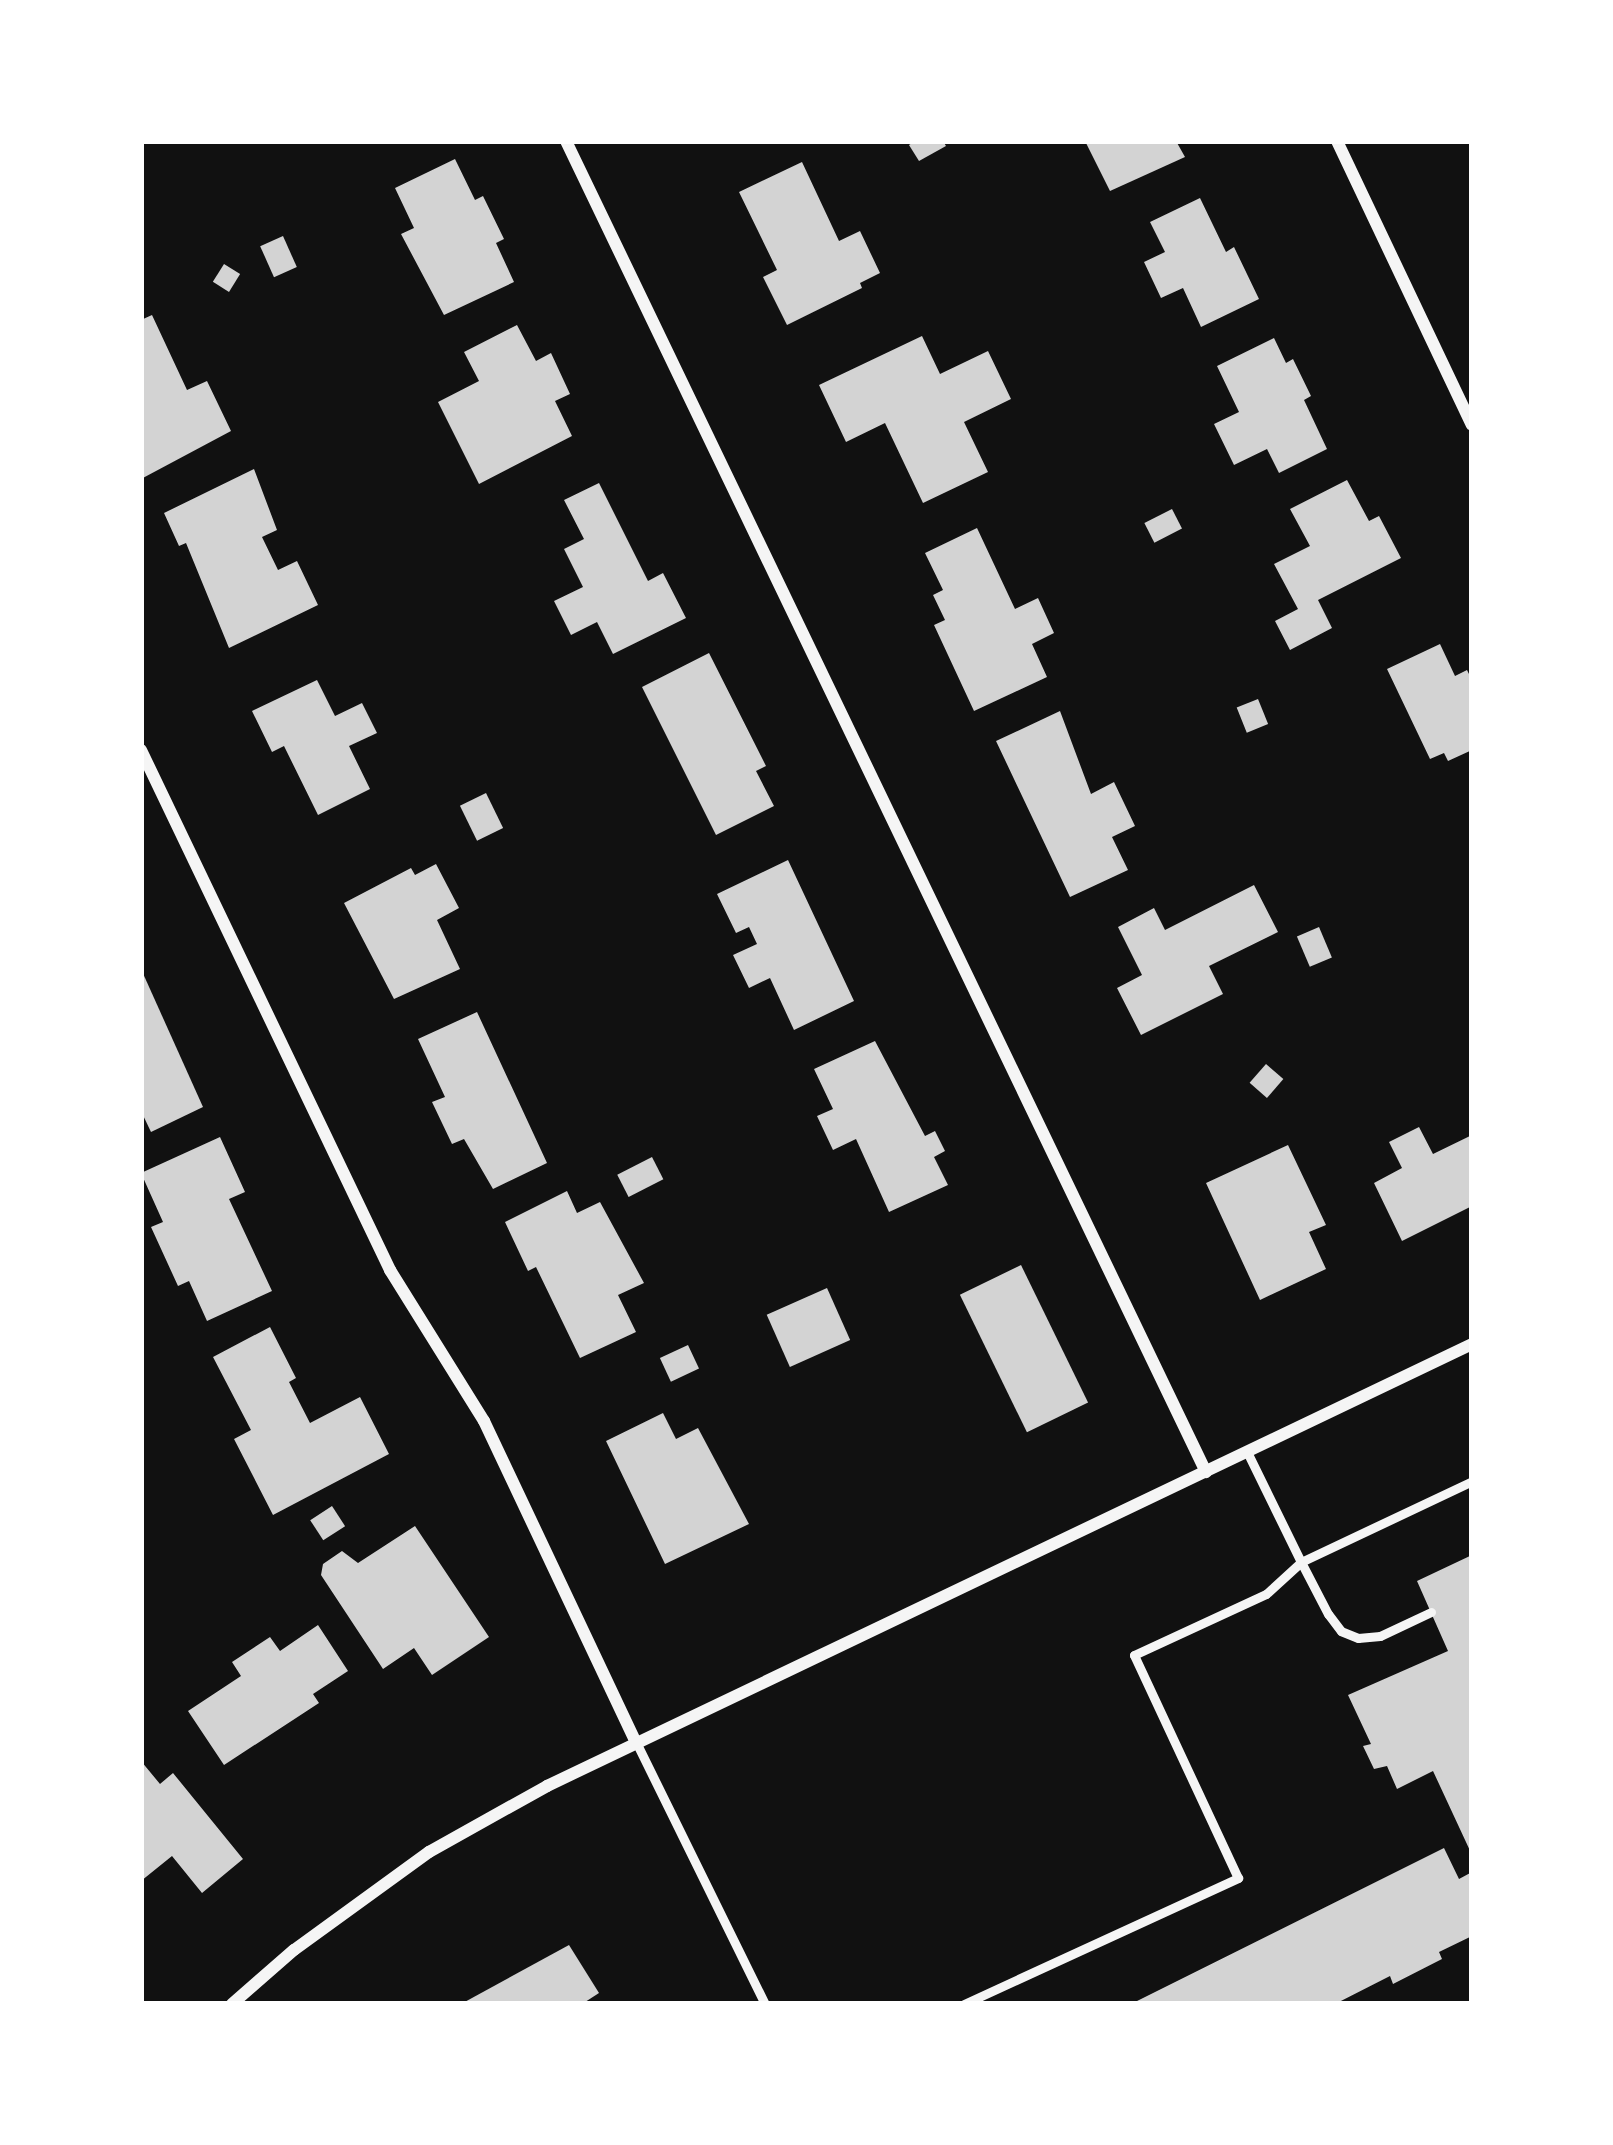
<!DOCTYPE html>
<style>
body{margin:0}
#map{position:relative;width:1613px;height:2145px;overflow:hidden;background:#111;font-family:"Exo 2",sans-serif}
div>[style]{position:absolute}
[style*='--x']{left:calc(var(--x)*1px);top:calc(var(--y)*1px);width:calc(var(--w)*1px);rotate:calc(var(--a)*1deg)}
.building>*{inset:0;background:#d3d3d3;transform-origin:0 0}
.service>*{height:9px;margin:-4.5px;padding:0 4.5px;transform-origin:4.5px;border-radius:4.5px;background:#f5f5f5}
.minor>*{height:12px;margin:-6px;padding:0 6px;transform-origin:6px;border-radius:6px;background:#f5f5f5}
span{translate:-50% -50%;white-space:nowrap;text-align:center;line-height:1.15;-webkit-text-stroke:10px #fff;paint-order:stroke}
.frame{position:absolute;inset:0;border:144px solid #fff;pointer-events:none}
</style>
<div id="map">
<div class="building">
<i style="clip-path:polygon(915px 141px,943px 141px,946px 146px,919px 161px,909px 145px)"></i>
<i style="clip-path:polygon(1085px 141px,1176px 141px,1185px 157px,1110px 191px)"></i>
<i style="clip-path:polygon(455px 159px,475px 200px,483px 196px,504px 239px,496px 243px,514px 282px,444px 315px,401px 234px,414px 228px,395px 188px)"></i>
<i style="clip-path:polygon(802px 162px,839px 241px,860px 231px,880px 273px,860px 283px,862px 288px,787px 325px,763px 277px,777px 270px,739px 192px)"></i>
<i style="clip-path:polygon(1200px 198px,1226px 252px,1234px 247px,1259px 299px,1201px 327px,1183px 288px,1161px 298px,1144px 262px,1165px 252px,1150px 222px)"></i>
<i style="left:283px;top:236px;width:34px;height:25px;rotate:66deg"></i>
<i style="left:224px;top:264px;width:19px;height:21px;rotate:32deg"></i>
<i style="clip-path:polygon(152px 315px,187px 390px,207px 381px,231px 431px,141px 479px,141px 320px)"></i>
<i style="clip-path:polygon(517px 325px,536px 361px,551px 353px,570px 394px,555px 401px,572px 436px,479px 484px,438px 402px,479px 381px,464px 352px)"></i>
<i style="clip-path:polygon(922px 336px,940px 374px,988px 351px,1011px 399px,964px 422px,988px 472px,923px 503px,885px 423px,846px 442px,819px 385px)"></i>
<i style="clip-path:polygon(1274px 338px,1286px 363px,1293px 359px,1311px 396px,1304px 400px,1327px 449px,1279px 473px,1267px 449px,1234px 465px,1214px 424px,1239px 412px,1217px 366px)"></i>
<i style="clip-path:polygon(254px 469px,277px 530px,262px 537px,278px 570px,297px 561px,318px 605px,229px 648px,186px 543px,179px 546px,164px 513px)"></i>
<i style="clip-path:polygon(1347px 480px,1369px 521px,1379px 516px,1401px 558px,1318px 600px,1332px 628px,1290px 650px,1275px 621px,1298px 609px,1274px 564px,1310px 546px,1290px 509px)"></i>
<i style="clip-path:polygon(599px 483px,648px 581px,663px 573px,686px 618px,613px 654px,597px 622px,571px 635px,554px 601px,583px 587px,564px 549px,584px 539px,564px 500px)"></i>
<i style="left:1172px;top:509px;width:22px;height:31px;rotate:63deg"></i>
<i style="clip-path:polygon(977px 528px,1015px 609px,1038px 598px,1054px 633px,1032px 644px,1047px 677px,974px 711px,934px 625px,945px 620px,933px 595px,943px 590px,925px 553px)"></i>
<i style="clip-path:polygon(1440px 644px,1455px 676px,1467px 670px,1472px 680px,1472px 750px,1448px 761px,1444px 753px,1430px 759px,1387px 669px)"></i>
<i style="clip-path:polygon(709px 653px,766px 766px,756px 771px,774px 806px,716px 835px,642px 687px)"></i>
<i style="clip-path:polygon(317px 680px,335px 716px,362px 703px,377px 733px,349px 746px,370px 789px,318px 815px,284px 746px,272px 752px,252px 711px)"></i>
<i style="left:1258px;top:699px;width:27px;height:23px;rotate:68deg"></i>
<i style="clip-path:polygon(1060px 711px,1091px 794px,1114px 782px,1135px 826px,1112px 837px,1128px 870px,1070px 897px,996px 741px)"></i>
<i style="left:486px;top:793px;width:39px;height:29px;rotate:64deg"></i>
<i style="clip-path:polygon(788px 860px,854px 1001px,794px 1030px,770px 978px,749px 988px,733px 955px,757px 944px,749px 927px,736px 933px,717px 894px)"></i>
<i style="clip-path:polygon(436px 864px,459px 908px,437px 920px,460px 969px,394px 999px,344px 903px,411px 868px,415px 875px)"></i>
<i style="clip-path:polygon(1254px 885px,1278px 932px,1209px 966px,1223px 994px,1141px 1035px,1117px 988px,1142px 975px,1118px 927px,1154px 908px,1165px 930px)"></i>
<i style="left:1319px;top:927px;width:33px;height:24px;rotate:67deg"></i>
<i style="clip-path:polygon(141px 969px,203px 1107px,151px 1132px,141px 1111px)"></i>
<i style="clip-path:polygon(477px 1012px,547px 1163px,493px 1189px,464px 1139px,452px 1144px,432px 1102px,445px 1097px,418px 1039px)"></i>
<i style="clip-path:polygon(875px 1041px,925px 1136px,935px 1131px,945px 1151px,934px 1157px,948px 1185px,889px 1212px,856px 1139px,833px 1150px,817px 1116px,833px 1109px,814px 1069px)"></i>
<i style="left:1266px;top:1064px;width:23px;height:25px;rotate:41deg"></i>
<i style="clip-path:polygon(1419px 1127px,1433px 1154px,1472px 1135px,1472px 1206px,1402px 1241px,1374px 1183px,1402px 1168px,1389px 1142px)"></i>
<i style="clip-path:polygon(220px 1137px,245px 1192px,229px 1199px,272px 1291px,207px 1321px,189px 1281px,178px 1286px,151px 1227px,163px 1222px,141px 1173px)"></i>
<i style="clip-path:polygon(1288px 1145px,1326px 1225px,1309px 1232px,1326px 1269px,1260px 1300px,1206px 1183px)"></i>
<i style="left:652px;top:1157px;width:25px;height:39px;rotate:63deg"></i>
<i style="clip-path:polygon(567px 1191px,577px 1213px,600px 1202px,644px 1283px,618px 1295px,636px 1332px,580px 1358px,536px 1267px,528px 1271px,505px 1222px)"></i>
<i style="left:1021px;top:1265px;width:153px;height:68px;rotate:64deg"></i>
<i style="left:827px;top:1288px;width:57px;height:66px;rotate:66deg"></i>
<i style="clip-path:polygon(270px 1327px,296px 1378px,289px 1382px,310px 1423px,360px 1397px,389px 1454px,273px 1515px,234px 1439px,251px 1430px,213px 1357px)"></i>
<i style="left:688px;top:1345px;width:26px;height:31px;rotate:65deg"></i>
<i style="clip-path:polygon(663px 1413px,676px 1439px,698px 1428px,749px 1524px,665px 1564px,606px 1441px)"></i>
<i style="left:332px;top:1506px;width:24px;height:26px;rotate:57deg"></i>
<i style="clip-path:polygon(415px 1526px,489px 1637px,432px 1675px,414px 1648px,383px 1669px,321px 1575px,323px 1564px,342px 1551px,358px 1563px)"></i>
<i style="clip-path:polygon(1472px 1555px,1472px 1855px,1433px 1771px,1397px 1789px,1387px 1766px,1374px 1769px,1363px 1746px,1371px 1744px,1348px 1695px,1448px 1651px,1417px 1581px)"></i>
<i style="clip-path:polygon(318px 1625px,348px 1671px,313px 1694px,319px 1703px,224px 1765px,188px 1711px,241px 1676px,232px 1662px,270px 1637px,280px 1651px)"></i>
<i style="clip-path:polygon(141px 1761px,160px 1784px,173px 1773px,243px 1859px,202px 1893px,172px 1856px,141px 1881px)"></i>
<i style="clip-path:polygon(1444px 1848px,1459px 1879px,1472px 1872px,1472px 1936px,1439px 1952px,1442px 1959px,1393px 1984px,1390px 1976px,1335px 2004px,1131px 2004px)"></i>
<i style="clip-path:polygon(569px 1945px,599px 1993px,582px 2004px,461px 2004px)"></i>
</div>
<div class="service">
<i style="--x:1431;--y:1612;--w:56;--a:154.8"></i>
<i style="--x:1380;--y:1636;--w:22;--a:175"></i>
<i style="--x:1358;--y:1638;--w:18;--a:-158"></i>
<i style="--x:1341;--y:1631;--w:21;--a:-127"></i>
<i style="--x:1328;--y:1614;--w:59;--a:-117.4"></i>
<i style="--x:1301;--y:1562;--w:189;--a:-25.3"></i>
<i style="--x:636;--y:1742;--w:292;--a:63.8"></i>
<i style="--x:964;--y:2004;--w:302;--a:-24.7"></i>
<i style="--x:1238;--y:1878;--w:246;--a:-115"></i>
<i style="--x:1134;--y:1655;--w:145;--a:-24.8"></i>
<i style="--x:1266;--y:1594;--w:47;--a:-42.4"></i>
<i style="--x:1301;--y:1562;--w:123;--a:-116.1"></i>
</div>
<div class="minor">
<i style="--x:566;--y:141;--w:1477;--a:64.32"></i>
<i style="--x:1337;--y:141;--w:314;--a:64.6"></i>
<i style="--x:141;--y:750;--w:577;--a:64.41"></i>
<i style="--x:390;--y:1270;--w:178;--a:58.1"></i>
<i style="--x:484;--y:1421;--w:355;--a:64.7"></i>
<i style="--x:232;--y:2004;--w:82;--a:-41.1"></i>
<i style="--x:294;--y:1950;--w:167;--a:-36"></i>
<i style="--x:429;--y:1852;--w:135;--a:-29.2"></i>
<i style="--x:547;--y:1786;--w:1025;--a:-25.54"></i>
</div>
<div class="frame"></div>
</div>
